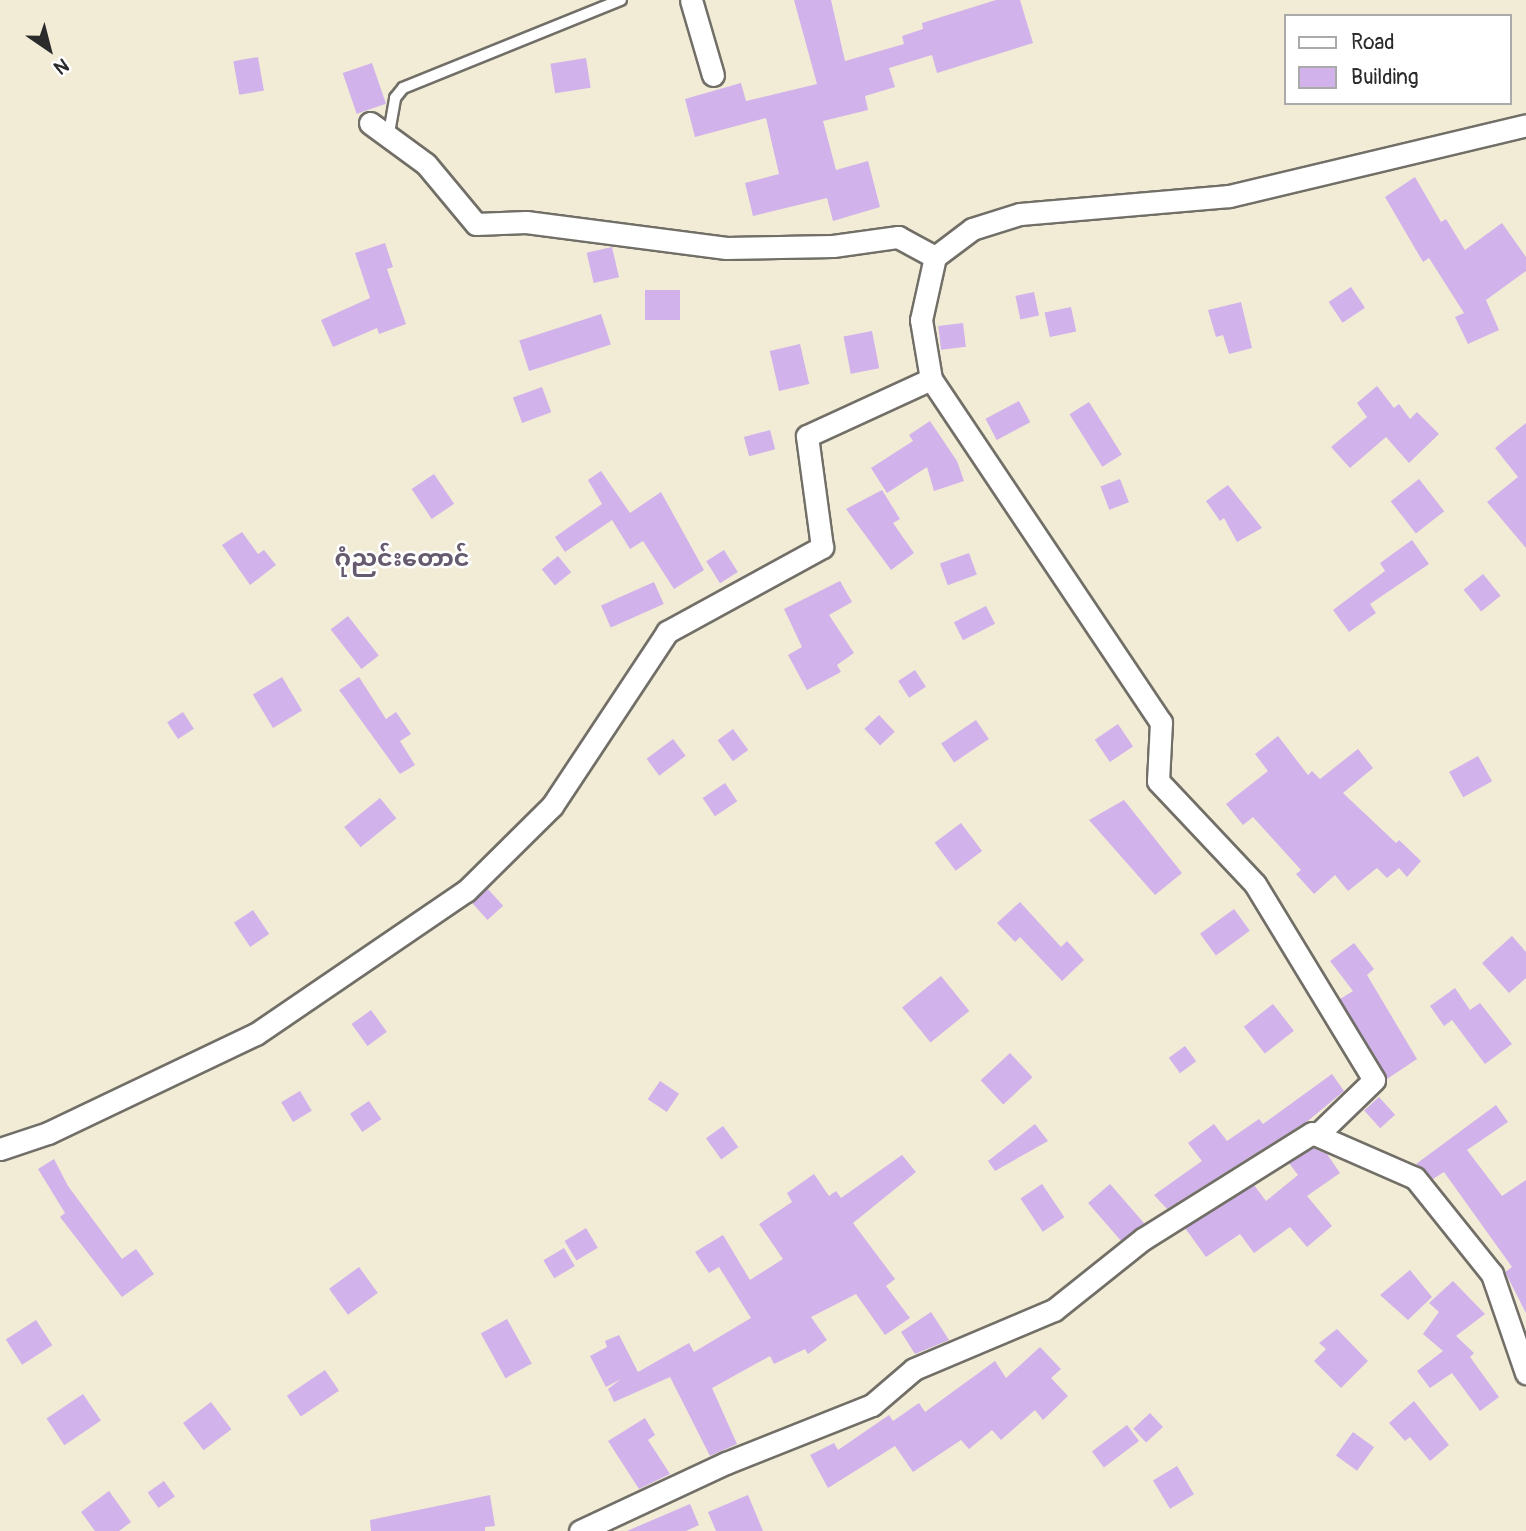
<!DOCTYPE html>
<meta charset="utf-8">
<style>
body{margin:0}
#map{position:relative;width:1526px;height:1531px;overflow:hidden;background:#f2ecd6;font-family:Pangolin,"Noto Sans Myanmar",sans-serif}
div>[style]{position:absolute}
[style*='--x']{left:calc(var(--x)*1px);top:calc(var(--y)*1px);width:calc(var(--w)*1px);rotate:calc(var(--a)*1deg)}
.building>*{inset:0;background:#d1b2eb;transform-origin:0 0}
.roads{filter:drop-shadow(2px 0 #716f67) drop-shadow(-2px 0 #716f67) drop-shadow(0 2px #716f67) drop-shadow(0 -2px #716f67)}
.service>*{height:10px;margin:-5px;padding:0 5px;transform-origin:5px;border-radius:5px;background:#fff}
.minor>*{height:21px;margin:-10.5px;padding:0 10.5px;transform-origin:10.5px;border-radius:10.5px;background:#fff}
span{translate:-50% -50%;white-space:nowrap;text-align:center;line-height:1.15;-webkit-text-stroke:5px #fff;paint-order:stroke}
.quarter-label{font-size:24px;color:#655a6e;font-weight:700}
.legend{position:absolute;left:1284px;top:14px;width:228px;height:91px;box-sizing:border-box;background:#fff;border:2px solid #aaa;margin:0;padding:9px 12px;list-style:none;font-size:21px;color:#2b2b2b}
.legend li{display:flex;align-items:center;gap:14px;height:35px}
.legend b{width:35px;border:2px solid #aaa}
.north{position:absolute;left:14px;top:14px;width:70px;height:70px;-webkit-text-stroke:5px #fff;paint-order:stroke;rotate:145deg;font-size:19px;font-weight:700;line-height:28px;text-align:center;color:#2b2b2b}
.north::after{content:'';display:block;margin:auto;width:24px;height:32px;background:#2b2b2b;clip-path:polygon(50% 0,100% 100%,50% 72%,0 100%)}
</style>
<div id="map">
<div class="building">
<i style="clip-path:polygon(794px 0,831px 0,845px 61px,904px 44px,902px 36px,923px 29px,922px 23px,996px 0,1020px 0,1033px 43px,937px 73px,932px 55px,889px 68px,895px 87px,865px 96px,868px 110px,823px 121px,836px 170px,868px 161px,880px 207px,833px 221px,827px 198px,753px 216px,745px 183px,779px 174px,766px 118px,695px 137px,685px 99px,741px 83px,746px 101px,817px 84px)"></i>
<i style="left:258px;top:57px;width:34px;height:25px;rotate:80deg"></i>
<i style="left:586px;top:58px;width:30px;height:36px;rotate:81deg"></i>
<i style="left:372px;top:63px;width:43px;height:31px;rotate:71deg"></i>
<i style="clip-path:polygon(1415px 177px,1441px 222px,1446px 219px,1465px 250px,1502px 223px,1526px 257px,1526px 271px,1486px 300px,1499px 330px,1468px 344px,1455px 317px,1464px 313px,1429px 258px,1423px 262px,1385px 197px)"></i>
<i style="clip-path:polygon(385px 243px,393px 267px,387px 269px,406px 324px,379px 334px,377px 328px,333px 347px,321px 320px,370px 298px,355px 253px)"></i>
<i style="left:612px;top:247px;width:31px;height:26px;rotate:77deg"></i>
<i style="left:1351px;top:287px;width:25px;height:27px;rotate:56deg"></i>
<i style="left:645px;top:290px;width:35px;height:30px"></i>
<i style="left:1034px;top:292px;width:24px;height:19px;rotate:78deg"></i>
<i style="clip-path:polygon(1241px 302px,1252px 348px,1229px 354px,1223px 335px,1216px 337px,1208px 310px)"></i>
<i style="left:1071px;top:307px;width:25px;height:27px;rotate:78deg"></i>
<i style="left:601px;top:314px;width:32px;height:86px;rotate:72deg"></i>
<i style="left:963px;top:323px;width:24px;height:25px;rotate:83deg"></i>
<i style="left:872px;top:331px;width:38px;height:29px;rotate:79deg"></i>
<i style="left:800px;top:344px;width:41px;height:31px;rotate:77deg"></i>
<i style="clip-path:polygon(1377px 386px,1394px 408px,1399px 404px,1410px 419px,1417px 412px,1439px 434px,1409px 463px,1386px 437px,1350px 468px,1331px 447px,1367px 417px,1357px 403px)"></i>
<i style="left:542px;top:387px;width:27px;height:31px;rotate:70deg"></i>
<i style="left:1019px;top:401px;width:24px;height:38px;rotate:62deg"></i>
<i style="left:1089px;top:402px;width:62px;height:23px;rotate:58deg"></i>
<i style="clip-path:polygon(930px 421px,957px 461px,964px 481px,934px 491px,927px 467px,887px 493px,871px 468px,913px 441px,909px 435px)"></i>
<i style="clip-path:polygon(1526px 423px,1526px 548px,1487px 502px,1518px 477px,1495px 448px)"></i>
<i style="left:770px;top:430px;width:20px;height:27px;rotate:75deg"></i>
<i style="clip-path:polygon(601px 471px,630px 513px,661px 492px,704px 570px,674px 589px,643px 541px,630px 549px,612px 520px,565px 552px,555px 537px,602px 504px,588px 480px)"></i>
<i style="left:434px;top:474px;width:36px;height:27px;rotate:56deg"></i>
<i style="left:1120px;top:479px;width:25px;height:21px;rotate:69deg"></i>
<i style="left:1419px;top:479px;width:41px;height:36px;rotate:52deg"></i>
<i style="clip-path:polygon(1228px 485px,1262px 528px,1237px 542px,1224px 518px,1220px 521px,1206px 501px)"></i>
<i style="clip-path:polygon(882px 490px,900px 519px,893px 523px,914px 553px,891px 570px,846px 509px)"></i>
<i style="clip-path:polygon(242px 532px,258px 554px,264px 550px,276px 565px,250px 585px,222px 545px)"></i>
<i style="clip-path:polygon(1412px 540px,1429px 564px,1370px 604px,1376px 613px,1349px 632px,1333px 610px,1385px 571px,1380px 563px)"></i>
<i style="left:724px;top:550px;width:26px;height:21px;rotate:58deg"></i>
<i style="left:969px;top:553px;width:23px;height:31px;rotate:70deg"></i>
<i style="left:558px;top:556px;width:21px;height:21px;rotate:51deg"></i>
<i style="left:1483px;top:574px;width:28px;height:25px;rotate:51deg"></i>
<i style="clip-path:polygon(840px 581px,852px 602px,829px 615px,854px 653px,837px 665px,841px 672px,807px 690px,788px 655px,802px 647px,784px 609px)"></i>
<i style="left:654px;top:582px;width:24px;height:58px;rotate:66deg"></i>
<i style="left:986px;top:606px;width:20px;height:36px;rotate:63deg"></i>
<i style="left:348px;top:616px;width:50px;height:22px;rotate:52deg"></i>
<i style="left:915px;top:670px;width:20px;height:20px;rotate:57deg"></i>
<i style="left:282px;top:677px;width:39px;height:34px;rotate:59deg"></i>
<i style="clip-path:polygon(359px 677px,386px 719px,396px 712px,411px 734px,400px 741px,415px 765px,400px 774px,339px 690px)"></i>
<i style="left:183px;top:712px;width:20px;height:19px;rotate:57deg"></i>
<i style="left:879px;top:715px;width:23px;height:20px;rotate:47deg"></i>
<i style="left:976px;top:720px;width:23px;height:42px;rotate:56deg"></i>
<i style="left:1118px;top:724px;width:27px;height:28px;rotate:56deg"></i>
<i style="left:733px;top:729px;width:26px;height:19px;rotate:54deg"></i>
<i style="clip-path:polygon(1278px 736px,1308px 775px,1312px 771px,1320px 779px,1358px 749px,1373px 768px,1343px 793px,1396px 843px,1399px 840px,1421px 861px,1407px 877px,1399px 868px,1387px 878px,1377px 868px,1348px 891px,1335px 875px,1314px 894px,1296px 874px,1301px 870px,1253px 817px,1243px 825px,1226px 804px,1268px 771px,1255px 754px)"></i>
<i style="left:673px;top:739px;width:21px;height:33px;rotate:53deg"></i>
<i style="left:1478px;top:756px;width:29px;height:33px;rotate:61deg"></i>
<i style="left:725px;top:783px;width:22px;height:27px;rotate:56deg"></i>
<i style="left:380px;top:798px;width:26px;height:46px;rotate:51deg"></i>
<i style="clip-path:polygon(1124px 800px,1182px 873px,1155px 895px,1089px 820px)"></i>
<i style="left:961px;top:823px;width:35px;height:33px;rotate:53deg"></i>
<i style="left:487px;top:888px;width:24px;height:21px;rotate:48deg"></i>
<i style="clip-path:polygon(1020px 902px,1061px 947px,1067px 941px,1084px 960px,1062px 981px,1020px 937px,1015px 942px,997px 923px)"></i>
<i style="left:1234px;top:909px;width:27px;height:42px;rotate:54deg"></i>
<i style="left:253px;top:910px;width:29px;height:23px;rotate:56deg"></i>
<i style="clip-path:polygon(1512px 936px,1526px 952px,1526px 978px,1509px 993px,1482px 963px)"></i>
<i style="clip-path:polygon(1354px 943px,1374px 969px,1367px 975px,1417px 1059px,1387px 1079px,1340px 999px,1353px 991px,1330px 961px)"></i>
<i style="left:941px;top:976px;width:45px;height:50px;rotate:51deg"></i>
<i style="clip-path:polygon(1455px 988px,1470px 1010px,1480px 1003px,1512px 1044px,1485px 1064px,1452px 1020px,1444px 1026px,1430px 1006px)"></i>
<i style="left:1273px;top:1004px;width:34px;height:37px;rotate:52deg"></i>
<i style="left:371px;top:1010px;width:27px;height:24px;rotate:54deg"></i>
<i style="left:1185px;top:1046px;width:19px;height:20px;rotate:54deg"></i>
<i style="left:1010px;top:1053px;width:33px;height:40px;rotate:47deg"></i>
<i style="clip-path:polygon(1332px 1074px,1344px 1091px,1309px 1120px,1167px 1209px,1154px 1195px,1202px 1161px,1188px 1143px,1214px 1124px,1227px 1141px,1259px 1119px,1263px 1124px)"></i>
<i style="left:660px;top:1081px;width:23px;height:22px;rotate:34deg"></i>
<i style="left:300px;top:1091px;width:23px;height:22px;rotate:59deg"></i>
<i style="left:1379px;top:1097px;width:24px;height:20px;rotate:48deg"></i>
<i style="left:369px;top:1101px;width:22px;height:23px;rotate:56deg"></i>
<i style="clip-path:polygon(1496px 1105px,1508px 1122px,1467px 1150px,1502px 1196px,1526px 1180px,1526px 1313px,1505px 1272px,1512px 1267px,1444px 1172px,1433px 1179px,1416px 1164px)"></i>
<i style="clip-path:polygon(1035px 1124px,1048px 1141px,995px 1171px,988px 1161px)"></i>
<i style="left:723px;top:1126px;width:26px;height:21px;rotate:54deg"></i>
<i style="clip-path:polygon(1313px 1148px,1327px 1154px,1340px 1173px,1307px 1196px,1332px 1226px,1307px 1247px,1290px 1227px,1254px 1253px,1240px 1234px,1206px 1257px,1185px 1228px,1254px 1185px,1266px 1201px,1298px 1175px,1289px 1163px)"></i>
<i style="clip-path:polygon(902px 1155px,916px 1172px,853px 1223px,895px 1279px,886px 1286px,910px 1318px,885px 1335px,856px 1294px,811px 1317px,827px 1340px,808px 1354px,805px 1349px,774px 1364px,770px 1356px,712px 1388px,737px 1444px,710px 1456px,670px 1377px,614px 1402px,608px 1389px,621px 1379px,606px 1387px,590px 1356px,607px 1347px,605px 1341px,619px 1335px,638px 1372px,689px 1343px,694px 1352px,751px 1318px,719px 1267px,709px 1273px,695px 1252px,723px 1235px,750px 1280px,783px 1259px,759px 1224px,792px 1202px,787px 1193px,814px 1174px,829px 1196px,836px 1191px,841px 1198px)"></i>
<i style="clip-path:polygon(54px 1159px,68px 1186px,122px 1259px,136px 1249px,154px 1274px,122px 1297px,60px 1217px,65px 1213px,38px 1169px)"></i>
<i style="left:1042px;top:1184px;width:40px;height:26px;rotate:56deg"></i>
<i style="left:1110px;top:1184px;width:52px;height:29px;rotate:49deg"></i>
<i style="left:586px;top:1228px;width:23px;height:25px;rotate:59deg"></i>
<i style="left:564px;top:1248px;width:21px;height:24px;rotate:59deg"></i>
<i style="left:359px;top:1267px;width:32px;height:37px;rotate:54deg"></i>
<i style="clip-path:polygon(1410px 1270px,1432px 1297px,1408px 1320px,1380px 1295px)"></i>
<i style="clip-path:polygon(1453px 1281px,1485px 1314px,1456px 1336px,1474px 1353px,1470px 1357px,1499px 1397px,1480px 1411px,1452px 1373px,1430px 1388px,1417px 1371px,1443px 1351px,1423px 1334px,1439px 1312px,1429px 1303px)"></i>
<i style="clip-path:polygon(931px 1312px,949px 1340px,915px 1354px,901px 1332px)"></i>
<i style="left:507px;top:1319px;width:51px;height:30px;rotate:61deg"></i>
<i style="left:36px;top:1320px;width:30px;height:36px;rotate:57deg"></i>
<i style="clip-path:polygon(1337px 1329px,1368px 1361px,1341px 1388px,1314px 1361px,1326px 1349px,1319px 1343px)"></i>
<i style="clip-path:polygon(1040px 1347px,1061px 1369px,1051px 1378px,1068px 1396px,1043px 1420px,1035px 1410px,1001px 1440px,992px 1430px,969px 1449px,961px 1440px,913px 1472px,895px 1446px,828px 1488px,810px 1455px,834px 1443px,838px 1450px,889px 1415px,893px 1421px,919px 1403px,925px 1412px,995px 1361px,1006px 1378px)"></i>
<i style="left:325px;top:1370px;width:25px;height:46px;rotate:56deg"></i>
<i style="left:83px;top:1394px;width:32px;height:44px;rotate:56deg"></i>
<i style="clip-path:polygon(1414px 1401px,1449px 1445px,1430px 1461px,1410px 1437px,1405px 1441px,1389px 1423px)"></i>
<i style="left:211px;top:1402px;width:34px;height:35px;rotate:53deg"></i>
<i style="left:1150px;top:1413px;width:19px;height:23px;rotate:47deg"></i>
<i style="clip-path:polygon(645px 1418px,655px 1435px,648px 1440px,670px 1474px,639px 1489px,608px 1441px)"></i>
<i style="left:1127px;top:1425px;width:20px;height:44px;rotate:53deg"></i>
<i style="left:1353px;top:1432px;width:26px;height:29px;rotate:36deg"></i>
<i style="left:1177px;top:1466px;width:33px;height:28px;rotate:59deg"></i>
<i style="left:164px;top:1481px;width:19px;height:20px;rotate:55deg"></i>
<i style="clip-path:polygon(109px 1491px,131px 1522px,119px 1531px,95px 1531px,81px 1512px)"></i>
<i style="clip-path:polygon(490px 1495px,495px 1526px,485px 1527px,485px 1531px,371px 1531px,370px 1520px)"></i>
<i style="clip-path:polygon(748px 1495px,763px 1531px,716px 1531px,708px 1512px)"></i>
<i style="clip-path:polygon(690px 1504px,699px 1525px,686px 1531px,627px 1531px)"></i>
</div>
<div class="roads">
<div class="service">
<i style="--x:389;--y:133;--w:36;--a:-80"></i>
<i style="--x:395;--y:98;--w:13;--a:-51"></i>
<i style="--x:403;--y:88;--w:235;--a:-22"></i>
</div>
<div class="minor">
<i style="--x:691;--y:0;--w:78;--a:73.7"></i>
<i style="--x:370;--y:123;--w:69;--a:36.2"></i>
<i style="--x:426;--y:164;--w:78;--a:50.2"></i>
<i style="--x:476;--y:224;--w:50;--a:-2.3"></i>
<i style="--x:526;--y:222;--w:202;--a:7.4"></i>
<i style="--x:726;--y:248;--w:107;--a:-1.1"></i>
<i style="--x:833;--y:246;--w:66;--a:-7.9"></i>
<i style="--x:898;--y:237;--w:42;--a:28.4"></i>
<i style="--x:931;--y:379;--w:413;--a:56.2"></i>
<i style="--x:1161;--y:722;--w:59;--a:92.9"></i>
<i style="--x:1158;--y:781;--w:141;--a:46.7"></i>
<i style="--x:1255;--y:884;--w:229;--a:58.7"></i>
<i style="--x:1374;--y:1080;--w:79;--a:136"></i>
<i style="--x:0;--y:1149;--w:51;--a:-18.4"></i>
<i style="--x:48;--y:1133;--w:230;--a:-25.5"></i>
<i style="--x:256;--y:1034;--w:254;--a:-34.3"></i>
<i style="--x:466;--y:891;--w:121;--a:-44.7"></i>
<i style="--x:552;--y:806;--w:209;--a:-56.5"></i>
<i style="--x:667;--y:632;--w:177;--a:-28.7"></i>
<i style="--x:822;--y:547;--w:112;--a:-97.7"></i>
<i style="--x:807;--y:436;--w:136;--a:-24.7"></i>
<i style="--x:931;--y:379;--w:60;--a:-99.6"></i>
<i style="--x:921;--y:320;--w:65;--a:-77.5"></i>
<i style="--x:935;--y:257;--w:46;--a:-37.1"></i>
<i style="--x:972;--y:229;--w:50;--a:-17.4"></i>
<i style="--x:1020;--y:214;--w:210;--a:-4.9"></i>
<i style="--x:1229;--y:196;--w:305;--a:-13.4"></i>
<i style="--x:580;--y:1531;--w:161;--a:-25"></i>
<i style="--x:726;--y:1463;--w:157;--a:-21.7"></i>
<i style="--x:872;--y:1405;--w:55;--a:-40.6"></i>
<i style="--x:914;--y:1369;--w:152;--a:-22.9"></i>
<i style="--x:1054;--y:1310;--w:114;--a:-38.6"></i>
<i style="--x:1143;--y:1239;--w:199;--a:-32.1"></i>
<i style="--x:1312;--y:1133;--w:112;--a:23.6"></i>
<i style="--x:1415;--y:1178;--w:123;--a:51.3"></i>
<i style="--x:1492;--y:1274;--w:105;--a:71"></i>
</div>
</div>
<div class="quarter-label">
<span style="left:402px;top:559px">ဂုံညင်းတောင်</span>
</div>
<ul class="legend">
<li><b style="height:9px;background:#fff"></b>Road</li>
<li><b style="height:19px;background:#d1b2eb"></b>Building</li>
</ul>
<div class="north">N</div>
</div>
